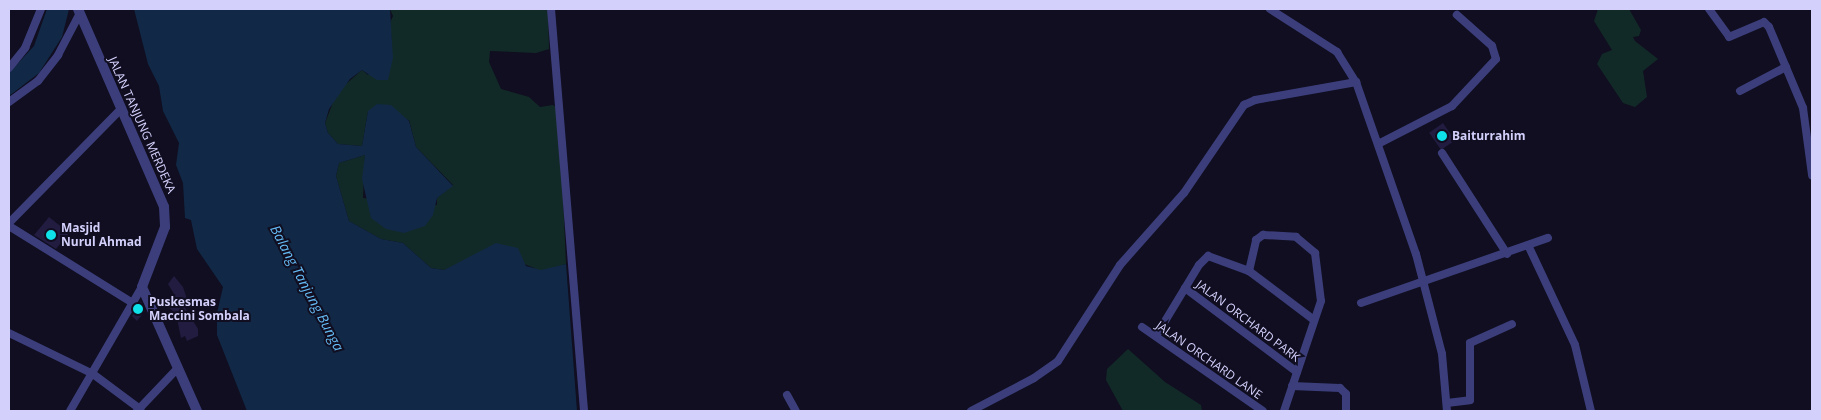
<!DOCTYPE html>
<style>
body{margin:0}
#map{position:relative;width:1821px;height:420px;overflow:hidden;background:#100e20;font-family:"Open Sans",sans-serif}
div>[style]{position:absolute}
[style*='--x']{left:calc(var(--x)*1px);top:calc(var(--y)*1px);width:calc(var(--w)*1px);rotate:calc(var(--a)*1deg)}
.green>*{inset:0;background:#122a27}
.water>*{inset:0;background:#112946}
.building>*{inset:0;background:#211c40;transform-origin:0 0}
.minor>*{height:8px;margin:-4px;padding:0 4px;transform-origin:4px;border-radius:4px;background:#3c3e7c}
.tertiary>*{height:10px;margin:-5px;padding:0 5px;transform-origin:5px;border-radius:5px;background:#3c3e7c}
.dots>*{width:14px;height:14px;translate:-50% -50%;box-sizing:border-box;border:2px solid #100e20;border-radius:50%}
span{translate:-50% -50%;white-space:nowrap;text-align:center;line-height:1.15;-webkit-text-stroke:4px #100e20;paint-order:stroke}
.street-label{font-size:12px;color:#d3d0fc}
.poi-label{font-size:12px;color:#d3d0fc;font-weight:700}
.left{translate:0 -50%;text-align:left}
.water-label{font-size:14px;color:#65bbf5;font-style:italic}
.frame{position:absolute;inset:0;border:10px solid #d3d0fc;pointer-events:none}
</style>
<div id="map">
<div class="green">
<i style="clip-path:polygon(390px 9px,548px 9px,549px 49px,536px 53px,490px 51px,489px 62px,501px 89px,529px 97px,540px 107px,553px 105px,559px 109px,566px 264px,541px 271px,489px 249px,444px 270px,431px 268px,403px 243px,381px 239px,349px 221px,336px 176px,339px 163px,365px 155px,363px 198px,437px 205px,437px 198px,453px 185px,416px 147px,409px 120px,368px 111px,362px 146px,338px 144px,328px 133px,325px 123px,337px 92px,362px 70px,368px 75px,392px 44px,390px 23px,393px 16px)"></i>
<i style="clip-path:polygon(1598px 9px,1629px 9px,1641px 30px,1639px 36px,1633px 37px,1635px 41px,1658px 59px,1643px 71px,1647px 97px,1635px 107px,1623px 103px,1597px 64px,1602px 54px,1612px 50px,1594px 21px)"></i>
<i style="clip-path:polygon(1128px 349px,1165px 382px,1201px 405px,1202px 411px,1123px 411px,1106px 380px,1107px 369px)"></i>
</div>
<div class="water">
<i style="clip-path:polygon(47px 9px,69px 9px,62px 37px,39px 73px,9px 96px,9px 73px,34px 46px)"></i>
<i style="clip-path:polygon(134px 9px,390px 9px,393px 58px,388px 80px,377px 80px,362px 70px,350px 79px,329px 109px,325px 123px,328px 133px,338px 144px,362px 146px,368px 111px,377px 104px,391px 105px,409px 121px,416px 147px,453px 186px,437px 198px,433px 215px,425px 226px,404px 233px,386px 229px,371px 218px,362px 179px,365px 155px,339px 163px,336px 176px,349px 221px,381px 239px,403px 243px,431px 268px,444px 270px,496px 243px,518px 248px,526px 266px,541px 270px,566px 264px,577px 411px,247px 411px,217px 335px,217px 313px,223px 287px,197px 249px,191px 220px,185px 218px,183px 183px,176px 165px,179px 143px,163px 111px,159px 86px,148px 64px)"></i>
</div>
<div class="building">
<i style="left:1443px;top:123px;width:21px;height:17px;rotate:55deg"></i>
<i style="clip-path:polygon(49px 217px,69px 233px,56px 249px,34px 235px)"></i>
<i style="clip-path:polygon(174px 276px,183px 287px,188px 302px,184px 306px,198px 329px,198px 336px,187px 341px,185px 336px,181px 338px,176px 314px,166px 305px,174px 294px,168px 284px)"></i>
<i style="clip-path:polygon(141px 301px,145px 311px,137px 321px,132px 316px)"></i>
</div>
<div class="minor">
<i style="--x:551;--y:9;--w:403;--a:85.3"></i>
<i style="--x:1270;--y:9;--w:80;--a:32.7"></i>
<i style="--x:1337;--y:52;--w:36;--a:58"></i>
<i style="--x:1356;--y:82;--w:182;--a:70.8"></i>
<i style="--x:1416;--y:254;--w:103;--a:75.4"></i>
<i style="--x:1442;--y:354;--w:57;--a:85"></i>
<i style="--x:1709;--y:9;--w:34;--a:54"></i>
<i style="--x:1729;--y:37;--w:38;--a:-23"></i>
<i style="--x:1764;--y:22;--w:7;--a:45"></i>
<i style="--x:1769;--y:27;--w:88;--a:67.2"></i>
<i style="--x:1803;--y:108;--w:68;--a:82.3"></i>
<i style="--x:9;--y:68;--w:26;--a:-51"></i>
<i style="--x:25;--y:48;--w:42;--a:-67.7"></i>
<i style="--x:1740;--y:91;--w:52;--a:-27.6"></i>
<i style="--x:9;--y:102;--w:36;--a:-36"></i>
<i style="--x:38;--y:81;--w:33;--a:-52"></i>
<i style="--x:58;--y:55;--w:45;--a:-62.3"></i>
<i style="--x:1380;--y:143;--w:81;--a:-27.2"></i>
<i style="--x:1452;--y:106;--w:64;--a:-46.9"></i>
<i style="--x:1496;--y:59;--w:14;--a:-107"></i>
<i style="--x:1492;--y:46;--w:47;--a:-138.5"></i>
<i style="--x:1442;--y:153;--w:120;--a:57.2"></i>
<i style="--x:9;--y:223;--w:161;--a:-45.5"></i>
<i style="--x:9;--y:226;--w:144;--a:31.9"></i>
<i style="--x:1528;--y:245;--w:110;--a:64.8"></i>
<i style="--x:1575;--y:345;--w:68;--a:76.4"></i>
<i style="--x:1249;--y:271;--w:32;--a:-77"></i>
<i style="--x:1256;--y:240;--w:9;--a:-36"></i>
<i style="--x:1263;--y:235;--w:33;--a:3"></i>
<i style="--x:1296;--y:237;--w:25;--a:40"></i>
<i style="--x:1315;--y:253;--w:48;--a:82.9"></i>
<i style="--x:1321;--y:301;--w:116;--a:108.6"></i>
<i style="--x:1185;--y:288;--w:140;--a:36.9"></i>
<i style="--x:1361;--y:303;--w:198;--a:-19.2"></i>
<i style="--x:1142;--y:327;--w:147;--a:34.8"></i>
<i style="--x:9;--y:333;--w:93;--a:26"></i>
<i style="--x:93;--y:374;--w:59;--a:36.7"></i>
<i style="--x:1156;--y:336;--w:83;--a:-58.8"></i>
<i style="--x:1199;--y:265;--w:13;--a:-45"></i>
<i style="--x:1208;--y:256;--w:44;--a:20.1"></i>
<i style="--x:1249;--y:271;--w:81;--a:37"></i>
<i style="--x:1292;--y:386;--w:48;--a:2.4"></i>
<i style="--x:1340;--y:388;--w:8;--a:45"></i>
<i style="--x:1346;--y:394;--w:17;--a:90"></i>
<i style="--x:787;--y:395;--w:18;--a:61"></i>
<i style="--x:1447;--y:403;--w:23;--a:-7"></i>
<i style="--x:1470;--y:400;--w:57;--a:-90"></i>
<i style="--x:1470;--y:343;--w:46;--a:-24.3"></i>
<i style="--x:70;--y:411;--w:143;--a:-59.9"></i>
<i style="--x:137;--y:411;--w:59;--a:-46.4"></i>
<i style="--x:971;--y:411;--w:71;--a:-27.6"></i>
<i style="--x:1034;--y:378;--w:29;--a:-35"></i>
<i style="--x:1058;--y:361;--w:114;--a:-57.1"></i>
<i style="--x:1120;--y:265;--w:96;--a:-48.4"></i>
<i style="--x:1184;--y:193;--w:107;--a:-55.7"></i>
<i style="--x:1244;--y:105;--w:12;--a:-24"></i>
<i style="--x:1255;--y:100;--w:103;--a:-10.1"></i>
</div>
<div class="tertiary">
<i style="--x:78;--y:9;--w:216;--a:66.5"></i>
<i style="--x:164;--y:207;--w:20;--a:87"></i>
<i style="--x:165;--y:227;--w:64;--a:111"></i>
<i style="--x:142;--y:287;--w:136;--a:66.1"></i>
</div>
<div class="dots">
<i style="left:1442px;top:136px;background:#0fe1ea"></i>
<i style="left:51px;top:235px;background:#0fe1ea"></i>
<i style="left:138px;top:309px;background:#0fe1ea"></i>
</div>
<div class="street-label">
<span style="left:142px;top:125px;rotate:66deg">JALAN TANJUNG MERDEKA</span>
<span style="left:1248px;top:321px;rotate:37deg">JALAN ORCHARD PARK</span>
<span style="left:1209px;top:360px;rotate:35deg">JALAN ORCHARD LANE</span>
</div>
<div class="poi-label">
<span class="left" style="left:1452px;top:136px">Baiturrahim</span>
<span class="left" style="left:61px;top:235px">Masjid<br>Nurul Ahmad</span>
<span class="left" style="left:149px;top:309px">Puskesmas<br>Maccini Sombala</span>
</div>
<div class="water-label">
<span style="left:307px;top:288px;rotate:62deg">Balang Tanjung Bunga</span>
</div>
<div class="frame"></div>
</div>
